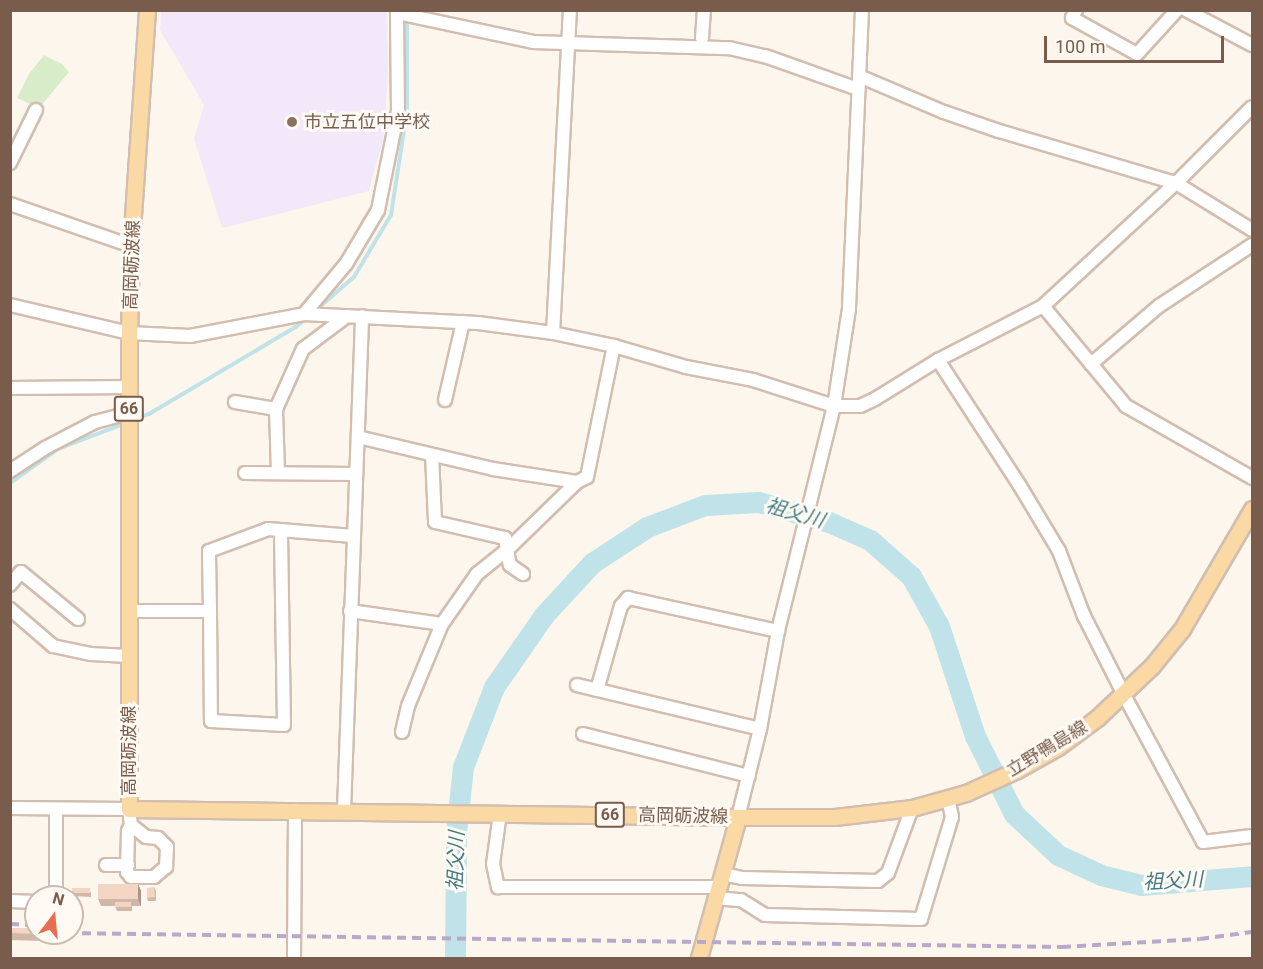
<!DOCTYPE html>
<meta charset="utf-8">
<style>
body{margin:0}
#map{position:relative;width:1263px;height:969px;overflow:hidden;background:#fdf6ec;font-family:Roboto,"Noto Sans JP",sans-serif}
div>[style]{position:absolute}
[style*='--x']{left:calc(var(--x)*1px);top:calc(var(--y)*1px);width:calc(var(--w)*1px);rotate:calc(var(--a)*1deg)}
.education>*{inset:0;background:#f3e8fa}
.green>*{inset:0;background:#d8ecc9}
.stream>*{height:4px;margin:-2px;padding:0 2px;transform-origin:2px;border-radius:2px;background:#bfe3e8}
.river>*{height:21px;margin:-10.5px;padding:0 10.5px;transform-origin:10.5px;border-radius:10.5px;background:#bfe3e8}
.roads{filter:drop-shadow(2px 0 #d1beb0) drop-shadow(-2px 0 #d1beb0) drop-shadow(0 2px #d1beb0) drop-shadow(0 -2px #d1beb0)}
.minor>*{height:12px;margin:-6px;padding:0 6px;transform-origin:6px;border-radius:6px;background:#fff}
.major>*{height:15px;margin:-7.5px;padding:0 7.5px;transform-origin:7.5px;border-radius:7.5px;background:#fbd9a5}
.rail>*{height:4px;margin-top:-2px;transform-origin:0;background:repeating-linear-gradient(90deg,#b9a8c9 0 9px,transparent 0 15px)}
.wall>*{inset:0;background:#d1b7a8}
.shaded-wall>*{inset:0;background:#aa9588}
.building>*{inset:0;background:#f3d5c3;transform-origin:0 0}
.dots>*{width:16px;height:16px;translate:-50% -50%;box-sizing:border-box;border:3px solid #fffaf3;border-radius:50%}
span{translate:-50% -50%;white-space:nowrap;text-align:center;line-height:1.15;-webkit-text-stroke:6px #fffaf3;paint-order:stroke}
.shield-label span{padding:2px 4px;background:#fffaf3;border:2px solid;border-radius:4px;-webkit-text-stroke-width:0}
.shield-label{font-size:16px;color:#7a5c4d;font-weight:700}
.education-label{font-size:18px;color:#785e54}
.left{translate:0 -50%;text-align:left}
.street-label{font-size:18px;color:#7a5c4d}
.water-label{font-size:20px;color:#437c86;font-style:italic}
.frame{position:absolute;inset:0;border:12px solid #7a5c4d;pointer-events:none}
.north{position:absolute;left:24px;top:885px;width:60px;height:60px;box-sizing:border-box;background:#fffaf3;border:2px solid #cabbb1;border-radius:50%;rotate:16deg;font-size:16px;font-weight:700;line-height:24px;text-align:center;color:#7a5c4d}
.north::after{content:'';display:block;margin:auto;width:21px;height:27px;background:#e76f51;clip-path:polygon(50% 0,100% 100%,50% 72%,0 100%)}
.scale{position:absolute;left:1044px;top:36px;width:180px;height:27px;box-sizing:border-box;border:3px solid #7a5c4d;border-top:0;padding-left:8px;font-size:18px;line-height:21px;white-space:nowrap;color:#7a5c4d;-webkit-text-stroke:4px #fffaf3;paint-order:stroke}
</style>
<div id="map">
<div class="education">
<i style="clip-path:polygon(161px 11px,387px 11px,388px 76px,383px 139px,369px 191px,222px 228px,194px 139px,204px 105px,160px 30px)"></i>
</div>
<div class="green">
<i style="clip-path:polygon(44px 55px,62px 64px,69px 72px,39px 108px,17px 98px,29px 74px)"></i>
</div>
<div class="stream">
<i style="--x:315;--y:311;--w:52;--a:-41.1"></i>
<i style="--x:354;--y:277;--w:72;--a:-59.2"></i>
<i style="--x:391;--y:215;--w:105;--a:-81.3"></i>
<i style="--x:407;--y:111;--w:94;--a:-90"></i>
<i style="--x:133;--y:420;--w:17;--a:-21"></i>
<i style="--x:149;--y:414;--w:172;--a:-30.7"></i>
<i style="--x:297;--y:326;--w:13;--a:-39"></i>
<i style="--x:10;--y:483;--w:59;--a:-35.3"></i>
<i style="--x:58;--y:449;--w:73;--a:-20.9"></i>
</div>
<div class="river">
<i style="--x:455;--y:958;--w:126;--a:-89.5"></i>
<i style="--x:456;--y:832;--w:65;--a:-83.9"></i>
<i style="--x:463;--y:767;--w:86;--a:-68.8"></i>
<i style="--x:494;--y:687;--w:88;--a:-55.2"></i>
<i style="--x:544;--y:615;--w:71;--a:-47.3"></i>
<i style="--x:592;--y:563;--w:66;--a:-33.2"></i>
<i style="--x:647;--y:527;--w:62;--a:-20.8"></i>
<i style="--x:705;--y:505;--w:53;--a:-3.2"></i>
<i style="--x:758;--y:502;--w:74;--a:15.7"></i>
<i style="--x:829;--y:522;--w:45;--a:23.7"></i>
<i style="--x:870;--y:540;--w:55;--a:41.3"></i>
<i style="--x:911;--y:576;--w:57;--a:60.8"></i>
<i style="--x:939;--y:626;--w:116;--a:71.9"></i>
<i style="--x:975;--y:736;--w:87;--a:63.4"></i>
<i style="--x:1014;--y:814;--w:60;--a:43"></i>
<i style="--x:1058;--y:855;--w:47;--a:24.9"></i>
<i style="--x:1101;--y:875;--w:41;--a:14"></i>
<i style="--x:1141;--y:885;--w:111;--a:-4.6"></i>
</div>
<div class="roads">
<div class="minor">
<i style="--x:862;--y:10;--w:299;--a:92.5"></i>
<i style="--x:849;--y:309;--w:98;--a:98.8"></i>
<i style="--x:834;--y:406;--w:26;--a:0"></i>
<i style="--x:860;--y:406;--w:17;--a:-25"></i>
<i style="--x:875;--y:399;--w:74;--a:-31.8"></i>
<i style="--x:938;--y:360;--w:118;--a:-27.2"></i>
<i style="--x:1043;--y:306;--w:181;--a:-42.8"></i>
<i style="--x:1176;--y:183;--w:107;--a:-45"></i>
<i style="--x:1076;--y:10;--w:9;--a:117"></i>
<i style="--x:1072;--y:18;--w:74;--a:29"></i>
<i style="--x:1137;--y:54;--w:59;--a:-47.7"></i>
<i style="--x:1186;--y:10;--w:75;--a:27.9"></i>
<i style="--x:397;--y:13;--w:139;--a:12"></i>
<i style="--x:533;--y:42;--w:196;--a:1.8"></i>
<i style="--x:729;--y:48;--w:37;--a:13"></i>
<i style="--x:765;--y:56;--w:99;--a:19.5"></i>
<i style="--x:702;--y:38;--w:28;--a:-86"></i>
<i style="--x:859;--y:76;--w:92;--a:23"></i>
<i style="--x:944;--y:112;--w:58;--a:19.1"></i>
<i style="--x:999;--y:131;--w:184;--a:16.4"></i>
<i style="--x:1176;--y:183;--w:89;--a:31.7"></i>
<i style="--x:10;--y:163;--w:59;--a:-63.9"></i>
<i style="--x:10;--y:204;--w:128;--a:19.1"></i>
<i style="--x:10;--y:305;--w:122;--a:13.2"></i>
<i style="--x:129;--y:333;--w:61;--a:2.8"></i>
<i style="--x:190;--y:336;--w:116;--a:-10.9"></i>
<i style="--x:304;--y:314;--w:174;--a:3"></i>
<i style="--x:478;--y:323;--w:76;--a:7.6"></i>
<i style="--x:553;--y:333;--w:62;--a:12"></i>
<i style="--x:614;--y:346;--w:75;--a:16.3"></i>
<i style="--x:686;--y:367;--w:68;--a:11"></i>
<i style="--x:753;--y:380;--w:85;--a:17.8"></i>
<i style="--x:834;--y:406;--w:232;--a:104"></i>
<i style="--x:778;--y:631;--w:100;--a:100.4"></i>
<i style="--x:760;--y:729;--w:91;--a:104"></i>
<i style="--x:1043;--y:306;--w:130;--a:50.3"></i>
<i style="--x:1126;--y:406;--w:145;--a:29.7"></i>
<i style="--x:304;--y:314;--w:65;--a:-50"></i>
<i style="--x:346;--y:264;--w:63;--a:-59.3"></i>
<i style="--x:378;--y:210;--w:101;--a:-78.6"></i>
<i style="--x:398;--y:111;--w:101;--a:-90.6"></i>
<i style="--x:553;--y:333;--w:323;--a:-87"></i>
<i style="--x:938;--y:360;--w:150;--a:56.9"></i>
<i style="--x:1020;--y:486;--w:76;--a:59"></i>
<i style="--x:1059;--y:551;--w:70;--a:69"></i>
<i style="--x:1084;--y:616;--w:89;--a:63.1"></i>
<i style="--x:1124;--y:695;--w:167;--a:61.7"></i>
<i style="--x:1203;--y:842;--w:49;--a:-7"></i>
<i style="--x:1091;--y:364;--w:89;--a:-40.5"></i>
<i style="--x:1159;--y:306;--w:111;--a:-33.3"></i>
<i style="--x:10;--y:388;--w:119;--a:-0.5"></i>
<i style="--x:445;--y:400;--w:80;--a:-77"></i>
<i style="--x:235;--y:402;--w:42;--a:9.7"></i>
<i style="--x:358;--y:437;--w:139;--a:13.3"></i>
<i style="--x:493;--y:469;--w:85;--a:8.8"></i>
<i style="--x:432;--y:455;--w:67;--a:87.4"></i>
<i style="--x:435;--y:522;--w:72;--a:12.9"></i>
<i style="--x:505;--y:538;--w:27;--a:80"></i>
<i style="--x:510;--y:565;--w:16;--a:35"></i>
<i style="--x:10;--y:471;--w:42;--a:-33.3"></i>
<i style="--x:45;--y:448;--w:56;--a:-27.5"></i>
<i style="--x:95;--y:422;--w:35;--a:-15"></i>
<i style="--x:245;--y:473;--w:110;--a:0.5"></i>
<i style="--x:278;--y:473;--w:64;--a:-91.8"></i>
<i style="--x:276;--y:409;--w:66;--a:-65.8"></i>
<i style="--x:303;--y:349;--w:55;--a:-36.9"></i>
<i style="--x:10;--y:585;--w:17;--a:-50"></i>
<i style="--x:21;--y:572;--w:74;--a:39.5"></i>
<i style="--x:10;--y:609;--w:57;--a:40.7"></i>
<i style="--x:53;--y:646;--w:39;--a:12"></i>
<i style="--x:91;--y:654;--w:37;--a:3"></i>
<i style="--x:128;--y:611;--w:82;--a:0"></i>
<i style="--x:210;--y:611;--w:60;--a:-91"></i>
<i style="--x:209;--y:551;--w:63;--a:-20.4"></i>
<i style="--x:268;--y:529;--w:85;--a:4.7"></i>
<i style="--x:210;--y:611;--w:110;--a:89.5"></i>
<i style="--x:211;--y:721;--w:73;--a:3.1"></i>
<i style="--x:284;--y:725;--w:195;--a:-90.9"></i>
<i style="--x:350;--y:611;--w:93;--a:8"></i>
<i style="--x:442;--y:624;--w:61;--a:-55"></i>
<i style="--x:477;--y:574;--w:38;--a:-39"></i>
<i style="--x:507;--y:550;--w:98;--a:-44.2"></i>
<i style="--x:577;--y:482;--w:11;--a:-27"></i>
<i style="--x:587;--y:477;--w:134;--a:-78.4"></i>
<i style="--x:577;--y:685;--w:188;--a:13.5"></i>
<i style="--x:597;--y:690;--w:87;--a:-74.1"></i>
<i style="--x:621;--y:606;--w:11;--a:-49"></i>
<i style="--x:628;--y:598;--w:154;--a:12.4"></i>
<i style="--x:402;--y:732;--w:27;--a:-77"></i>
<i style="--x:408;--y:706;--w:89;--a:-67.5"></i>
<i style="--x:583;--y:734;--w:171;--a:14.2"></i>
<i style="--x:10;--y:808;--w:119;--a:0.5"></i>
<i style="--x:129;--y:809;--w:16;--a:83"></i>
<i style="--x:131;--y:825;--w:7;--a:117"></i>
<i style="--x:128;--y:831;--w:41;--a:91.4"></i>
<i style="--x:127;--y:872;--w:6;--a:51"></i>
<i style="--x:131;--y:877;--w:23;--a:0"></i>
<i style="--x:154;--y:877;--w:16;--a:-40"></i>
<i style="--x:166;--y:867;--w:20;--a:-87"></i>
<i style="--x:167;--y:847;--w:13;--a:-135"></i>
<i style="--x:158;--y:838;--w:12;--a:-175"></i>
<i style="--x:146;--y:837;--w:19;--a:-141"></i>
<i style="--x:344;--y:810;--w:494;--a:-87.9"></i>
<i style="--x:500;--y:813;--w:51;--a:97.8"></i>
<i style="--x:493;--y:864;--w:24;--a:78"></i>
<i style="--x:498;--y:887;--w:221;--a:0"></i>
<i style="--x:106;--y:865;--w:22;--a:0"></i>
<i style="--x:722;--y:874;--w:20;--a:11"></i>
<i style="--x:742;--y:878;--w:136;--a:1.3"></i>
<i style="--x:878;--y:881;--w:13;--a:-39"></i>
<i style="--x:888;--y:873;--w:69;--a:-69.7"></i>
<i style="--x:53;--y:897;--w:8;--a:-67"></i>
<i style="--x:56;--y:890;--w:81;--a:-90"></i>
<i style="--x:716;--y:898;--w:25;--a:5"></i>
<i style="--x:741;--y:900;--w:28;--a:32"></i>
<i style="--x:765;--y:915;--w:156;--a:1.5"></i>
<i style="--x:921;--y:919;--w:107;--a:-73.1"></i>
<i style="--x:952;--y:817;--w:19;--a:-102"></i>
<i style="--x:10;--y:901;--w:26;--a:2"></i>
<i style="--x:294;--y:958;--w:148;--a:-89.6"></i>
</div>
<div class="major">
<i style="--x:147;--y:10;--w:237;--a:93.9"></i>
<i style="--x:131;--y:246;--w:87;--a:91.3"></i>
<i style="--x:129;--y:333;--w:476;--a:90"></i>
<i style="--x:129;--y:809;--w:609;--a:0.75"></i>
<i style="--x:738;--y:817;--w:97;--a:0"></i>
<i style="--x:835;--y:817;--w:78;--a:-6.7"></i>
<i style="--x:912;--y:808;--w:56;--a:-15.5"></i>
<i style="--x:966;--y:793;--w:56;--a:-24.3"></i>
<i style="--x:1017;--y:770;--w:47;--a:-29.3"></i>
<i style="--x:1058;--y:747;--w:49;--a:-36.6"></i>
<i style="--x:1097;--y:718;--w:76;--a:-43.4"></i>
<i style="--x:1152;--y:666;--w:48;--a:-51"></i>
<i style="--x:1182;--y:629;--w:139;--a:-59.7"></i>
<i style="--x:699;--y:958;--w:146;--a:-74.5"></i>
</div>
</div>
<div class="rail">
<i style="--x:10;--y:924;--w:26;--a:2"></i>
<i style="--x:67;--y:933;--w:995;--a:0.81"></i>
<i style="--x:1062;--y:947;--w:138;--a:-3.3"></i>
<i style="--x:1200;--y:939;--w:52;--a:-7.7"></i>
</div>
<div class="wall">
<i style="clip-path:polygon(138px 884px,141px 891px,141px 906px,132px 906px,132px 911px,117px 911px,115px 906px,101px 906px,98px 899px)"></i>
<i style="clip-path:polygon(154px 887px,156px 891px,156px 901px,148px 901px,147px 898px)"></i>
<i style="clip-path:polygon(91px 892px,91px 897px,73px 896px,72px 893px)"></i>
<i style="clip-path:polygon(10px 928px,36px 933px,42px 933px,42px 941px,10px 940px)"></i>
</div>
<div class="shaded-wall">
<i style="clip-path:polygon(138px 884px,141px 891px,141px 906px,138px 899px)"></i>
</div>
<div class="building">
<i style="left:98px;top:884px;width:40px;height:15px"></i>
<i style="clip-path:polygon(154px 887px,155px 897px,147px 898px,147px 888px)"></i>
<i style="left:72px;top:888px;width:18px;height:5px"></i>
<i style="left:115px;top:902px;width:16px;height:5px"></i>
<i style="clip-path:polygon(10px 928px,36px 928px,36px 933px,40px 933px,40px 934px,10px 933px)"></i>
</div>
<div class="dots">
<i style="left:292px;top:122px;background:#8d6e63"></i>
</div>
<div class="shield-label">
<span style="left:129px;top:409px">66</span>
<span style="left:610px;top:815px">66</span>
</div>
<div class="education-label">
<span class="left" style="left:304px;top:122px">市立五位中学校</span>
</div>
<div class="street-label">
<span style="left:132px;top:265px;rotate:-88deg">高岡砺波線</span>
<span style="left:1047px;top:749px;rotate:-31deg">立野鴨島線</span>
<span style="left:129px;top:751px;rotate:-90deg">高岡砺波線</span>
<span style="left:683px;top:816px;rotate:1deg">高岡砺波線</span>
</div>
<div class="water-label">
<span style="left:795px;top:513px;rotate:16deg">祖父川</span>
<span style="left:456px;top:861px;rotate:-88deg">祖父川</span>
<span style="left:1173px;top:881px;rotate:-3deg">祖父川</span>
</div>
<div class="frame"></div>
<div class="north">N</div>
<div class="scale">100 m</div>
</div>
